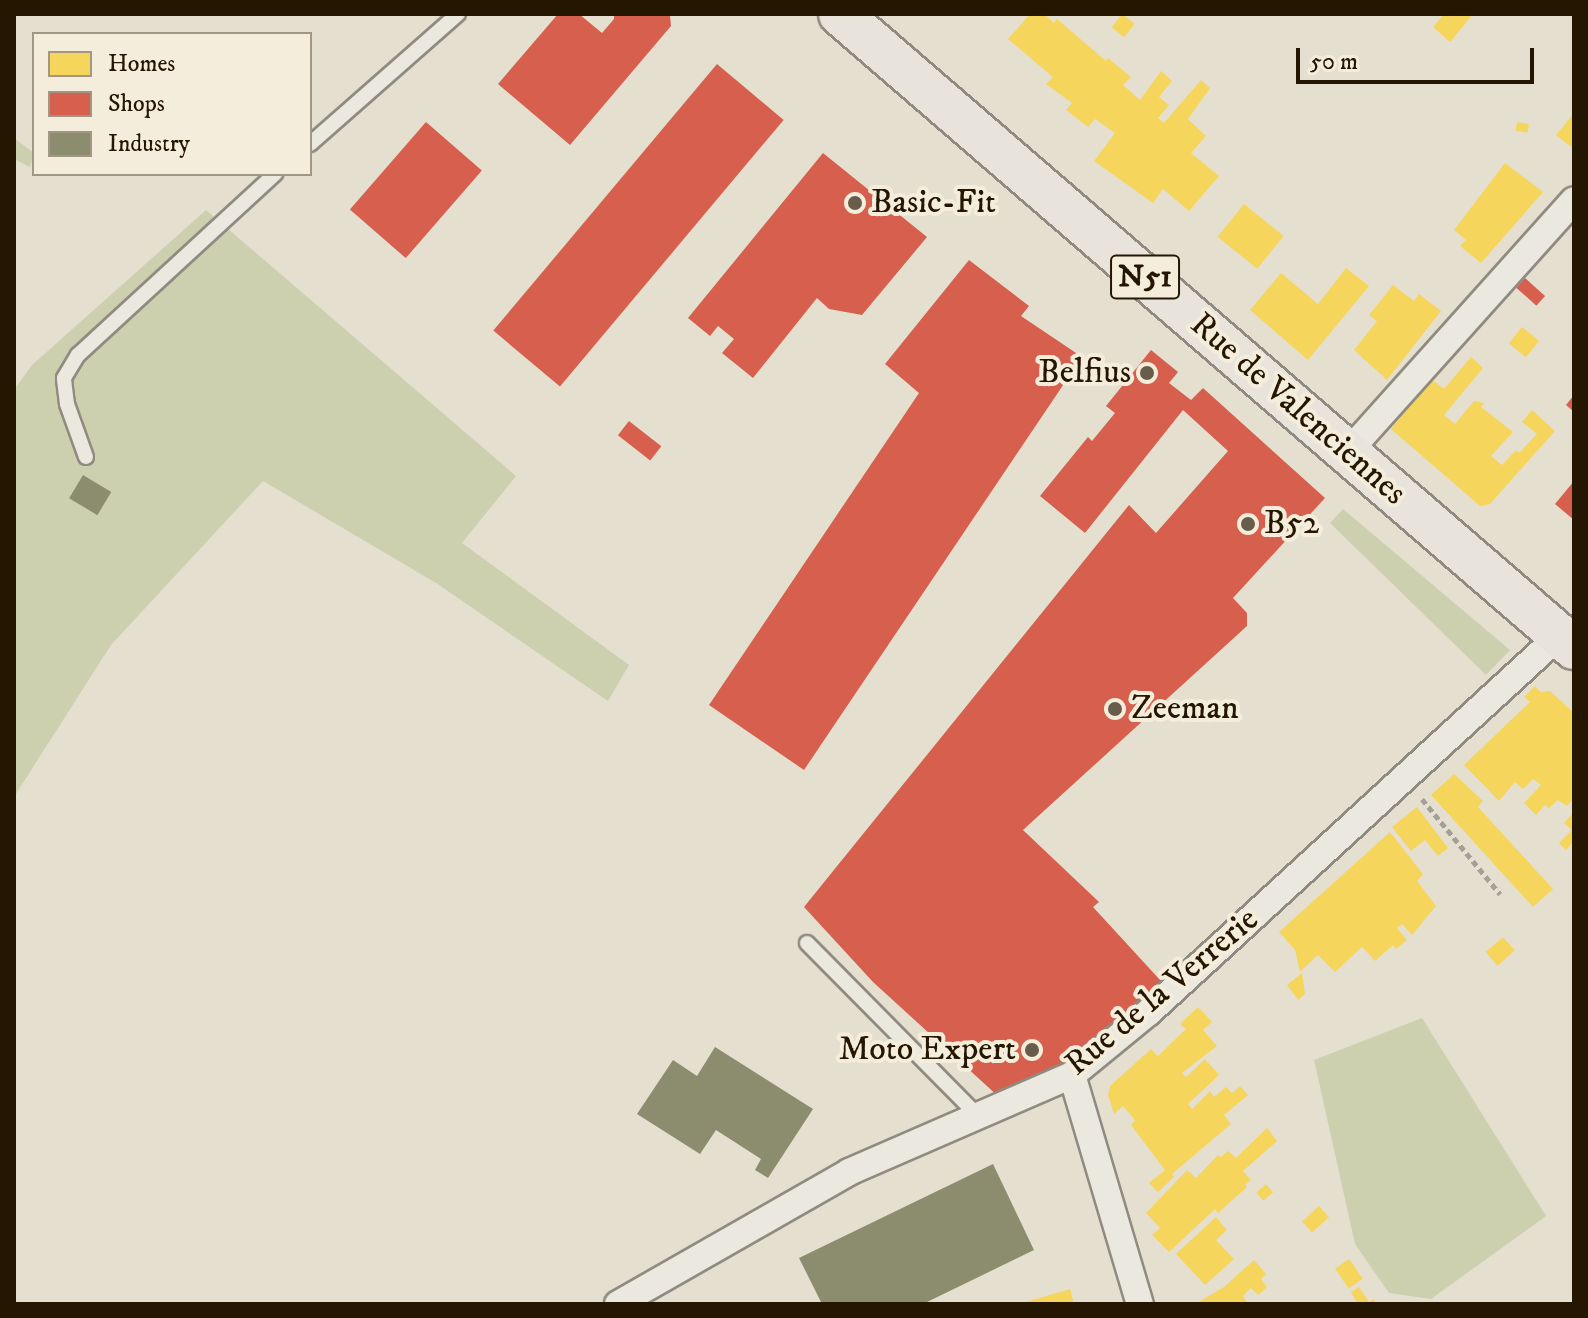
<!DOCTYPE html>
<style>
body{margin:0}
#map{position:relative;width:1588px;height:1318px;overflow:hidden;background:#e5dfd0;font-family:"IM FELL DW Pica",serif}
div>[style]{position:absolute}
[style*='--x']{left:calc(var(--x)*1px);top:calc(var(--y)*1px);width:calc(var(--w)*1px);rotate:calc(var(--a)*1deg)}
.green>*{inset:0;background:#cdd0af}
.homes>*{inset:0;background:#f6d55c;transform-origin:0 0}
.shops>*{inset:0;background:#d6604d;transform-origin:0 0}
.industry>*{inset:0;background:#8c8c6e;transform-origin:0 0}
.path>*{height:5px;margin-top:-2.5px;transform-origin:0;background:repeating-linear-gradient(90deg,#a49f97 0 6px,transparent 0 10px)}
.roads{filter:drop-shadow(2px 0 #908b80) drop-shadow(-2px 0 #908b80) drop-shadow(0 2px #908b80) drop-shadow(0 -2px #908b80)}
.service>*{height:14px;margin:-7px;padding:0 7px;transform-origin:7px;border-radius:7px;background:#ebe8e0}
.minor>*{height:26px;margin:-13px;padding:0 13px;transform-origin:13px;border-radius:13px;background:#ebe8e0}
.primary>*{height:42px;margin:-21px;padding:0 21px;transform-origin:21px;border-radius:21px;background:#e8e4db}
.dots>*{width:22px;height:22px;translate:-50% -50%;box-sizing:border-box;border:4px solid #f4eddb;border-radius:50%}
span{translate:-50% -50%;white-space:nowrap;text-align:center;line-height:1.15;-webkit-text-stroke:8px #f4eddb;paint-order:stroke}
.shield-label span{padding:2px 6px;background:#f4eddb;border:2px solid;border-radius:6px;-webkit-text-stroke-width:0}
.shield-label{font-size:32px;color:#251602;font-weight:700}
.poi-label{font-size:34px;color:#251602}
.left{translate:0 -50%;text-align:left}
.right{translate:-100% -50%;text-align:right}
.street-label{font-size:34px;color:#251602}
.frame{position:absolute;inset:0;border:16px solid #251602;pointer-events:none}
.legend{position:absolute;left:32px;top:32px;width:280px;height:144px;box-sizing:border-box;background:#f4eddb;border:2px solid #a19784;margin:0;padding:10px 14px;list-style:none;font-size:24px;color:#251602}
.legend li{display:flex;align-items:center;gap:16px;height:40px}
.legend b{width:40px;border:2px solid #a19784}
.scale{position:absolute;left:1296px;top:48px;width:238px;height:36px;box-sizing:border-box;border:4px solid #251602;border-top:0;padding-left:10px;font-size:24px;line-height:28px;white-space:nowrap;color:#251602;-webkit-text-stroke:6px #f4eddb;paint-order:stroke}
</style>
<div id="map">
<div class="green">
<i style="clip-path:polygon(14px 138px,34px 153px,30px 167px,14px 159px)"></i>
<i style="clip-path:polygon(206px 210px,516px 476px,462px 543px,629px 665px,608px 701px,436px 583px,263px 481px,111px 645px,14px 797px,14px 390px,32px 365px)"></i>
<i style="clip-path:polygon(1343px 509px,1510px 650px,1486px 675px,1330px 523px)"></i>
<i style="clip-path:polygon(1422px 1018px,1546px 1216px,1431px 1299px,1389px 1293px,1355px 1244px,1314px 1060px)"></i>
</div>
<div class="homes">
<i style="clip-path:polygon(1030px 14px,1044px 14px,1054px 23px,1057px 19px,1106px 61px,1108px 58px,1131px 77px,1123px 85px,1140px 100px,1161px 71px,1172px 81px,1159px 97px,1169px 105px,1158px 118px,1164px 123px,1201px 80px,1210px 88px,1188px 119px,1206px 136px,1191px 153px,1219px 176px,1189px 211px,1163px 189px,1153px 203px,1094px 161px,1115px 133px,1095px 119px,1088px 127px,1066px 110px,1072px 103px,1046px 84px,1053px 77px,1008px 39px)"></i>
<i style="left:1122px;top:14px;width:16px;height:17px;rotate:38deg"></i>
<i style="clip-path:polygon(1444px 14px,1473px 14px,1450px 42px,1433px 27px)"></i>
<i style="clip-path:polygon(1574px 113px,1574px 149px,1556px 135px)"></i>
<i style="left:1517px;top:122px;width:12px;height:9px;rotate:9deg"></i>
<i style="clip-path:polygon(1505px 163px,1543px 192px,1481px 263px,1460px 246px,1466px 240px,1454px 230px)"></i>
<i style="left:1244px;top:204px;width:51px;height:42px;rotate:39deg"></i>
<i style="clip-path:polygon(1346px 268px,1369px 286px,1308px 360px,1250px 310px,1281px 273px,1318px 304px)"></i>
<i style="clip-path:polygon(1393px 285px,1414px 301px,1419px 294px,1441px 311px,1387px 380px,1354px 350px,1377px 321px,1369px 315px)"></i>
<i style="left:1522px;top:327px;width:22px;height:21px;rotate:39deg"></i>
<i style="clip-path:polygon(1471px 357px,1483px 368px,1444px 415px,1455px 424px,1474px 401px,1484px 403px,1481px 407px,1513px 432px,1491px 456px,1502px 465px,1516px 450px,1519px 453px,1537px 434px,1522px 422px,1532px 410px,1555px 431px,1490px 504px,1480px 506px,1391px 429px,1431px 379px,1444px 389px)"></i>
<i style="clip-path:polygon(1535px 686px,1541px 692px,1550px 691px,1574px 713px,1574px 798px,1567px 806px,1558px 800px,1549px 808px,1545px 805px,1536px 815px,1524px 803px,1541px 785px,1533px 779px,1523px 789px,1515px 782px,1499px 801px,1464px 765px,1530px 702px,1524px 697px)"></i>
<i style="clip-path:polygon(1454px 774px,1483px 801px,1478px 807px,1553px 889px,1533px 907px,1431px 795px)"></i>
<i style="clip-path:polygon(1417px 807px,1448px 848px,1438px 856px,1425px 840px,1411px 851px,1392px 827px)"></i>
<i style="clip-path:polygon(1574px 812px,1574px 841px,1566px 850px,1559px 843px,1572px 830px,1564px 823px)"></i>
<i style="clip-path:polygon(1390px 832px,1423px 874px,1417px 881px,1436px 906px,1412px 935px,1402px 924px,1397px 928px,1407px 940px,1396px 949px,1393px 945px,1375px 961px,1362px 947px,1335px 972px,1318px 955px,1300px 972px,1295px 950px,1279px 932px)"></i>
<i style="left:1503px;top:937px;width:18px;height:23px;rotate:49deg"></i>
<i style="clip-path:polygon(1302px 973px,1305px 994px,1298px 1000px,1287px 985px)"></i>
<i style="clip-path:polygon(1198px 1007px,1212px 1022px,1203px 1030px,1217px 1046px,1182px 1073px,1186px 1077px,1205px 1059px,1219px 1075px,1188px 1104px,1192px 1109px,1210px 1091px,1214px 1097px,1226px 1087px,1232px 1093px,1240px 1086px,1248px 1095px,1224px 1115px,1231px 1124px,1172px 1174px,1174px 1177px,1158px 1192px,1149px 1183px,1165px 1170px,1131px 1125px,1135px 1120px,1123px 1106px,1114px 1114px,1108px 1095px,1110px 1086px,1151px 1049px,1158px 1056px,1186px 1029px,1180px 1024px)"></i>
<i style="clip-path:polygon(1267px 1128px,1277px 1141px,1243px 1171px,1251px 1180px,1245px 1185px,1247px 1187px,1218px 1213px,1215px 1209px,1169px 1252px,1152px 1235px,1160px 1228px,1146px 1213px,1187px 1170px,1196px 1178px,1218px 1155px,1221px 1157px,1228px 1151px,1236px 1158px)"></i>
<i style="left:1266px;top:1184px;width:11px;height:13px;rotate:49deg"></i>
<i style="left:1319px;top:1206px;width:15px;height:23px;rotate:48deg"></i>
<i style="clip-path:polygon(1216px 1217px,1227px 1230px,1216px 1240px,1234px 1259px,1205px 1285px,1176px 1254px)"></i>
<i style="left:1349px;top:1259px;width:24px;height:17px;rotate:55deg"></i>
<i style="clip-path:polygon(1254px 1260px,1266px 1274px,1261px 1279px,1267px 1287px,1258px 1295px,1251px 1288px,1243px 1296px,1248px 1304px,1195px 1304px,1224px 1287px)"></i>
<i style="clip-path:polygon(1359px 1287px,1369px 1302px,1374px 1299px,1376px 1304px,1358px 1304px,1351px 1292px)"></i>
<i style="clip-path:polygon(1070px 1289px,1074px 1304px,1022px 1304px,1022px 1303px)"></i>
</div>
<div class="shops">
<i style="clip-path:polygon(558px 14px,579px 14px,602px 33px,614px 19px,614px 14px,670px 15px,671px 26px,570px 145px,498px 84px)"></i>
<i style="left:717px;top:64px;width:87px;height:348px;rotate:40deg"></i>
<i style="left:426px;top:122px;width:74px;height:116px;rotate:41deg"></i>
<i style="clip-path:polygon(823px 153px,927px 237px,862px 315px,829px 309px,817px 298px,753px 378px,722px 353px,734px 339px,718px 326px,710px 336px,688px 318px)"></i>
<i style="clip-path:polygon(969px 260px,1029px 306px,1021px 316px,1082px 357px,804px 770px,709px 705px,919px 393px,885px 364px)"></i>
<i style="left:1525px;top:278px;width:27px;height:13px;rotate:42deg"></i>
<i style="clip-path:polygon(1151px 350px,1178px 372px,1169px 383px,1191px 400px,1203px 388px,1325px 498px,1233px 598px,1247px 613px,1247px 626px,1023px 830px,1099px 902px,1093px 907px,1161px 981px,1075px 1057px,999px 1097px,873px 982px,804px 907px,1129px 505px,1156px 533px,1228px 451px,1183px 410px,1085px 533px,1040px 496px,1088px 437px,1092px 441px,1115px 413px,1106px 406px)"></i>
<i style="clip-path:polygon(1081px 371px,1088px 377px,1084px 382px,1076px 376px)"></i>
<i style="clip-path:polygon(1574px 395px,1574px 412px,1566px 405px)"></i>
<i style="left:629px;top:421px;width:41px;height:18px;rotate:38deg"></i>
<i style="clip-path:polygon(1574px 481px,1574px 520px,1555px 504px)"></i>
</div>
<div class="industry">
<i style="left:83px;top:475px;width:33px;height:27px;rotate:31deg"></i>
<i style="clip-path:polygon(715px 1047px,813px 1109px,768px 1178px,755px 1170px,761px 1159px,716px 1130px,700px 1154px,637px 1114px,673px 1060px,697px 1076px)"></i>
<i style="clip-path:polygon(993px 1164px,1034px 1250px,923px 1304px,822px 1304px,799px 1258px)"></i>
</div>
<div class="path">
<i style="--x:1422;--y:799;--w:123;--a:50.6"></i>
</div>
<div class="roads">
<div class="service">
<i style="--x:310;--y:144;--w:197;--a:-41.3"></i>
<i style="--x:86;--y:457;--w:56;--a:-109.7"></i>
<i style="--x:67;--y:404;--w:26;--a:-97"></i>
<i style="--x:64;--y:378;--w:27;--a:-59"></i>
<i style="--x:78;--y:355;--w:268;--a:-42.6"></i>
<i style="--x:807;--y:943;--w:240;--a:45.3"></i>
</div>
<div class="minor">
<i style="--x:1348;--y:452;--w:338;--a:-48.1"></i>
<i style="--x:1072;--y:1075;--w:239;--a:73.5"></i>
<i style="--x:618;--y:1304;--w:266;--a:-29.7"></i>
<i style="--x:849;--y:1172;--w:243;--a:-23.5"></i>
<i style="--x:1072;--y:1075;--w:99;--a:-39.3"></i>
<i style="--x:1149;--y:1012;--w:558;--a:-42.53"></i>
</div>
<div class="primary">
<i style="--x:840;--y:14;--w:970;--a:40.82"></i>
</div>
</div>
<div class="dots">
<i style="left:855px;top:203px;background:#685c4a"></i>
<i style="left:1147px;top:373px;background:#685c4a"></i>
<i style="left:1248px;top:524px;background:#685c4a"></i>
<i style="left:1115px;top:709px;background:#685c4a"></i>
<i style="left:1032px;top:1050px;background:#685c4a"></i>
</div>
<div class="shield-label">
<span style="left:1145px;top:277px">N51</span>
</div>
<div class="poi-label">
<span class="left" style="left:871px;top:203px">Basic-Fit</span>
<span class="right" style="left:1131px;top:373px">Belfius</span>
<span class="left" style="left:1264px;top:524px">B52</span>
<span class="left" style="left:1131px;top:709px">Zeeman</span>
<span class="right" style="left:1016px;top:1050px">Moto Expert</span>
</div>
<div class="street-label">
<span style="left:1298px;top:409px;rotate:41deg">Rue de Valenciennes</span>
<span style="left:1162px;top:992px;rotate:-40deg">Rue de la Verrerie</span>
</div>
<div class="frame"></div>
<ul class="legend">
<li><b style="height:22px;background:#f6d55c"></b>Homes</li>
<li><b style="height:22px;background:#d6604d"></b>Shops</li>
<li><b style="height:22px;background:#8c8c6e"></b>Industry</li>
</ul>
<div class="scale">50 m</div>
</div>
